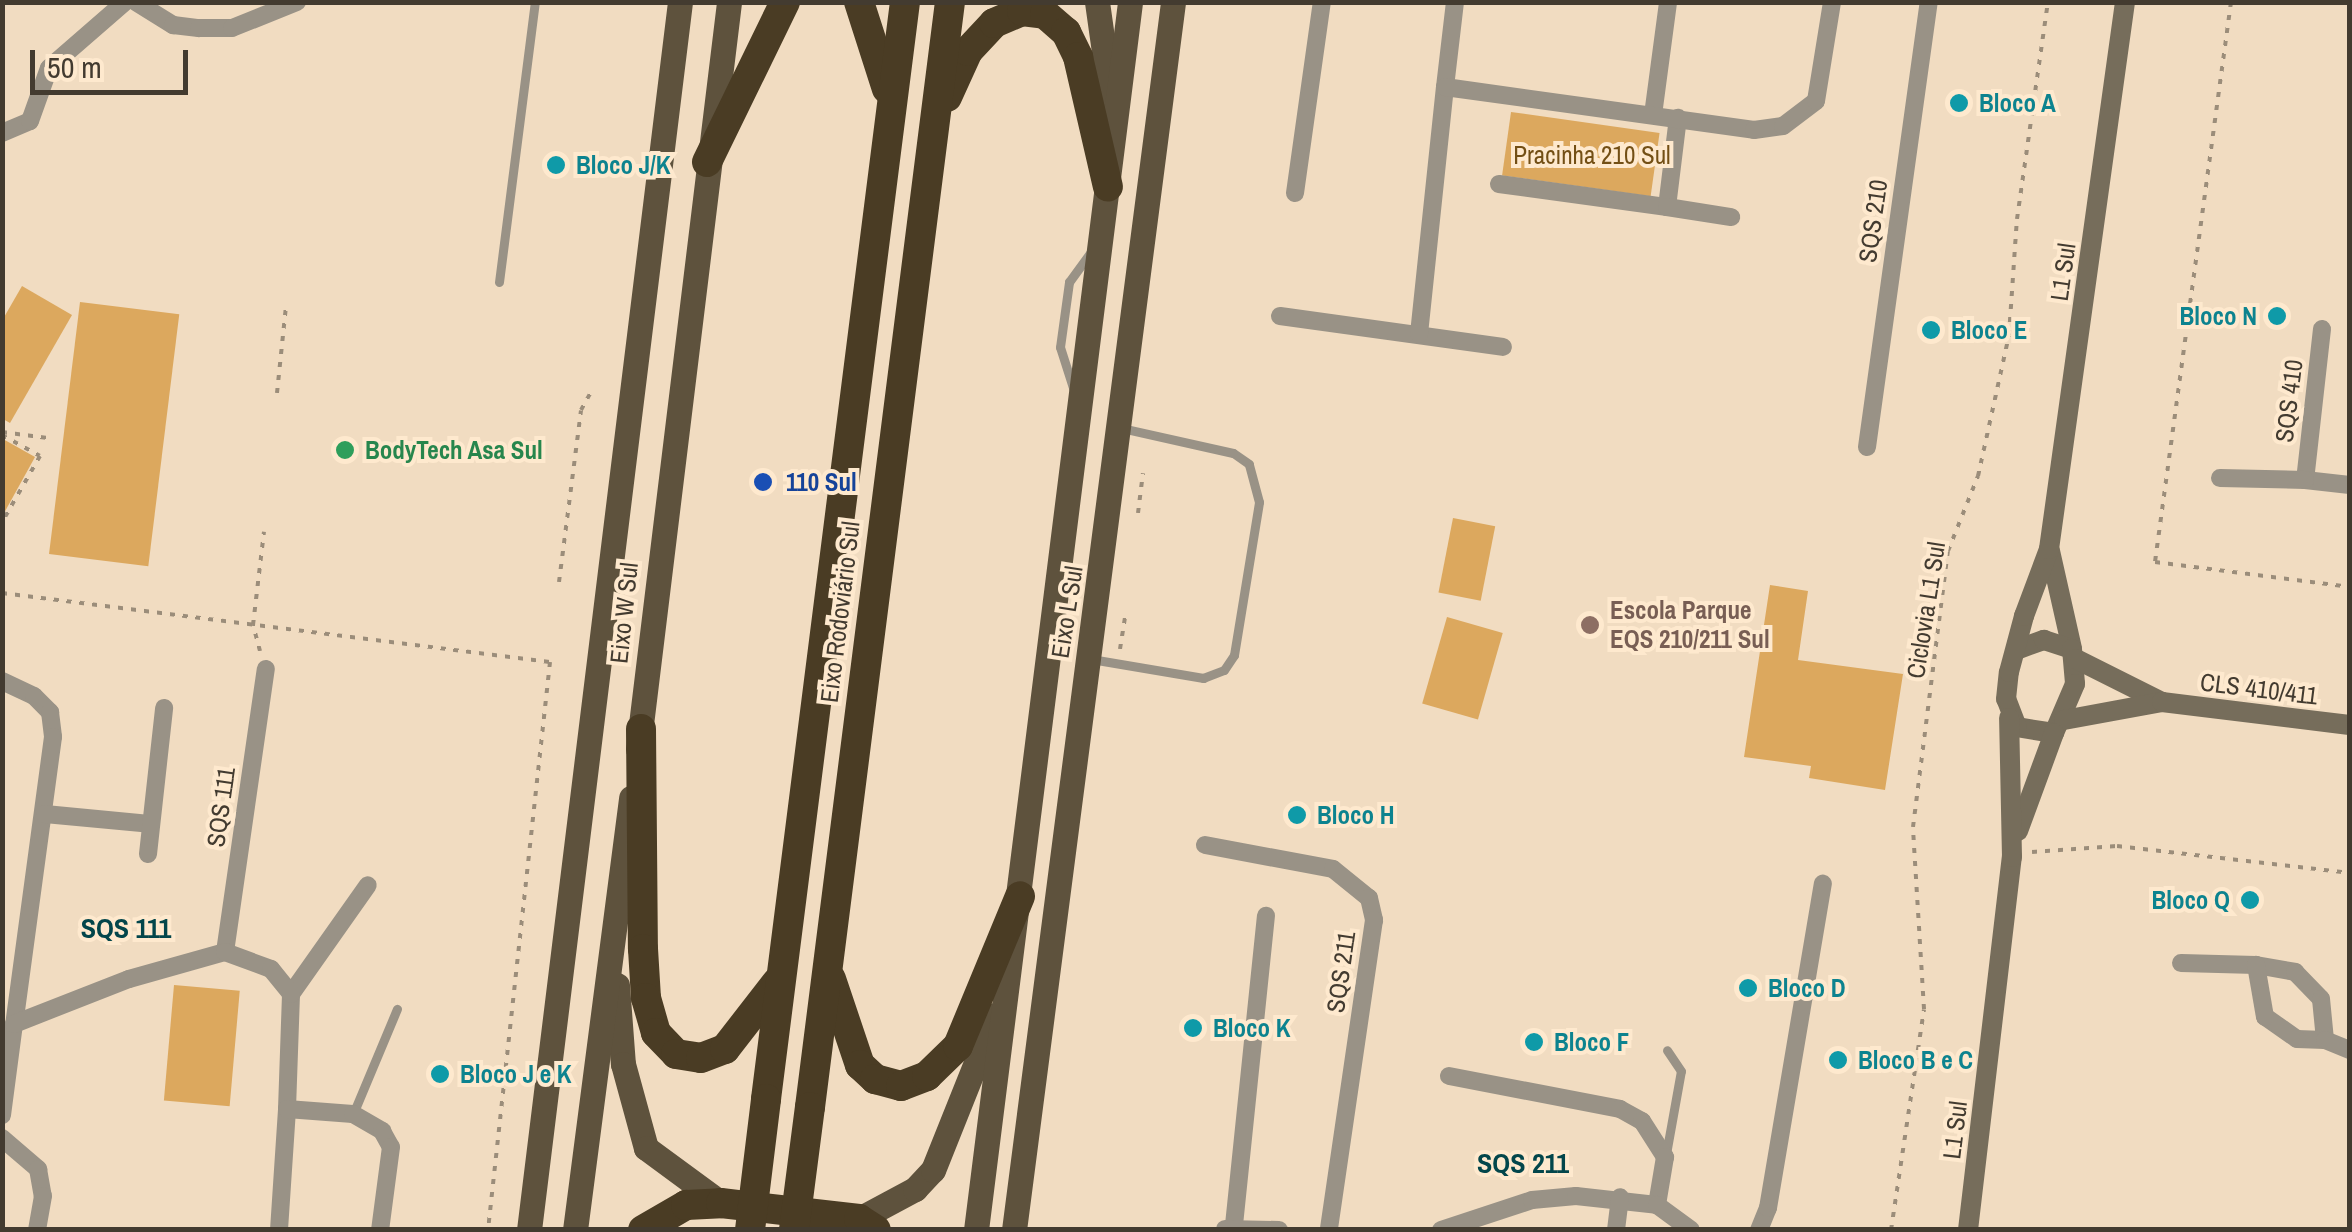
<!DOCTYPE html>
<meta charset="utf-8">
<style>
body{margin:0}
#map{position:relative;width:2352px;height:1232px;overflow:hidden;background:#f1dcc1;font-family:"Archivo Narrow",sans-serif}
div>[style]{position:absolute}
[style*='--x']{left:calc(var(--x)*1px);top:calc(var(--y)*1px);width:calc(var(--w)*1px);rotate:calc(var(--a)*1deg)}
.green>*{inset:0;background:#dca85e;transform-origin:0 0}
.path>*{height:4px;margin-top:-2px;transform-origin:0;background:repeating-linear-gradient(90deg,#9b8d7a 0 5px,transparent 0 13px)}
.lane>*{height:9px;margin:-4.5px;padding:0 4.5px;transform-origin:4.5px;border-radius:4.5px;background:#999286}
.street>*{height:18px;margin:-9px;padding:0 9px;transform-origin:9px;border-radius:9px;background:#999286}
.secondary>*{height:20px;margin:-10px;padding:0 10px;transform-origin:10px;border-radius:10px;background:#766d5b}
.primary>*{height:25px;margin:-12.5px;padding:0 12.5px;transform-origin:12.5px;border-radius:12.5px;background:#5e523d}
.highway>*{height:30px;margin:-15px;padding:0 15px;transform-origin:15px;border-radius:15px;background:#4a3c24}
.highway-bridge>*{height:30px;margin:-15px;padding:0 15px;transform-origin:15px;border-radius:15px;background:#4a3c24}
.dots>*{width:28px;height:28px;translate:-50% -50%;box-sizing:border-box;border:5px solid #fee9ce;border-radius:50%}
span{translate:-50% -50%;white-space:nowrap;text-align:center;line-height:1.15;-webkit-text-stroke:8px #fee9ce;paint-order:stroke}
.culture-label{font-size:25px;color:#0d838f;font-weight:700}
.left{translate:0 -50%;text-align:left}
.right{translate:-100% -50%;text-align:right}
.park-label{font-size:25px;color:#734f15}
.street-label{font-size:25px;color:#433b30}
.leisure-label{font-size:25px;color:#27864d;font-weight:700}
.transit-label{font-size:25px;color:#164399;font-weight:700}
.education-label{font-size:25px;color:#785e54;font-weight:700}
.neighbourhood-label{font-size:28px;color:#03464b;font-weight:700}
.frame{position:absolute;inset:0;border:5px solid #433b30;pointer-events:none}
.scale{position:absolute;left:30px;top:50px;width:158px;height:45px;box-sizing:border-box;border:5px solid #433b30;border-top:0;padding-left:12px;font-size:30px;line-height:35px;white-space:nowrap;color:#433b30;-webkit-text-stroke:8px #fee9ce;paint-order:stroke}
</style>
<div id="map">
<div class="green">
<i style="left:1511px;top:112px;width:150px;height:64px;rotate:8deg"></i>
<i style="clip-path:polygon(22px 286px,72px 315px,10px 423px,3px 419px,3px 319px)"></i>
<i style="left:80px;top:302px;width:100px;height:254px;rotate:7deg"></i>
<i style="clip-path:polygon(3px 439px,35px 457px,3px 515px)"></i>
<i style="left:1453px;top:518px;width:43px;height:76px;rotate:11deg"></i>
<i style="clip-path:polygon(1770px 585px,1808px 591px,1798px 660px,1903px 674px,1885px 790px,1809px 778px,1811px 766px,1744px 757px)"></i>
<i style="left:1447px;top:617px;width:58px;height:90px;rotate:16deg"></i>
<i style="left:174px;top:985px;width:66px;height:116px;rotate:5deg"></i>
</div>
<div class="path">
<i style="--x:2231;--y:2;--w:565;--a:97.73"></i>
<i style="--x:2155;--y:562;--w:197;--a:7.3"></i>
<i style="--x:277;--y:393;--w:87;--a:-84.1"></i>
<i style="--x:2;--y:432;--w:46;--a:7.4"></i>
<i style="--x:2;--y:435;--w:43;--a:28.9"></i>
<i style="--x:40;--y:456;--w:76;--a:119.9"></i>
<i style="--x:1138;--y:513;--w:40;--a:-82.9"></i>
<i style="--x:559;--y:582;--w:173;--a:-82.7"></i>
<i style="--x:581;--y:410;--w:23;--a:-61"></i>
<i style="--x:2;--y:593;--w:552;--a:7.18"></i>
<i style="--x:550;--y:662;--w:571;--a:96.23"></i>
<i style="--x:1120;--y:649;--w:33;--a:-81"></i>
<i style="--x:260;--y:651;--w:27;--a:-105"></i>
<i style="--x:253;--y:625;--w:94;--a:-83.3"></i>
<i style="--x:2032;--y:852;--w:85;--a:-4"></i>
<i style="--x:2117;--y:846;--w:235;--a:6.6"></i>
<i style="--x:1891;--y:1230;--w:223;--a:-81.5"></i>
<i style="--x:1924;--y:1009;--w:182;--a:-93.5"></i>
<i style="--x:1913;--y:827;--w:278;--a:-82.8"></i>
<i style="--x:1948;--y:551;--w:81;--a:-68.2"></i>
<i style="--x:1978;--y:476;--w:144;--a:-77.6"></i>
<i style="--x:2009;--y:335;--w:116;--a:-86.1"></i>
<i style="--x:2017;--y:219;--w:219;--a:-81.9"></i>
</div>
<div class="lane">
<i style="--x:499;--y:282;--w:282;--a:-82.7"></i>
<i style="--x:1075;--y:394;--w:49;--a:-107.7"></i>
<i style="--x:1060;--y:347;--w:66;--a:-82.1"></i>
<i style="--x:1069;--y:282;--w:39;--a:-54"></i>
<i style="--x:1091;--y:659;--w:114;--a:9.6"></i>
<i style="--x:1203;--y:678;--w:22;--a:-21"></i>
<i style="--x:1224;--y:670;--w:18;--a:-56"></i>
<i style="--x:1234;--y:655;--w:155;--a:-80.7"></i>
<i style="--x:1259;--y:502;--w:39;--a:-105"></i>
<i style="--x:1249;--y:464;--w:19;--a:-145"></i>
<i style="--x:1233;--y:453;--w:115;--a:-167.4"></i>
<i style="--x:353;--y:1114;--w:114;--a:-67.3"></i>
<i style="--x:1666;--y:1154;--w:84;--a:-79.8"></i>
<i style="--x:1681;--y:1071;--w:25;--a:-124"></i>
</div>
<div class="street">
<i style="--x:136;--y:2;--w:44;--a:31.9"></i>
<i style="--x:173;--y:25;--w:26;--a:7"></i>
<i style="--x:199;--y:28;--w:33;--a:0"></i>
<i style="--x:232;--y:28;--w:70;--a:-21.8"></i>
<i style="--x:1445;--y:87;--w:86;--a:-83.3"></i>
<i style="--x:1653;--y:115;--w:114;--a:-82.4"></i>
<i style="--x:2;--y:133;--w:30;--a:-23"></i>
<i style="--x:30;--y:121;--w:56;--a:-70.3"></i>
<i style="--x:49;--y:68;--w:101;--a:-41"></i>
<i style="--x:1499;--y:184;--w:170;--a:7.8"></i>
<i style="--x:1667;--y:207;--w:90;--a:-83"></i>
<i style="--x:1295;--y:193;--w:193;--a:-82"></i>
<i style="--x:1667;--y:207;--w:65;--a:8.9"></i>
<i style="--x:1280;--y:316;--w:225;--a:7.9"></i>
<i style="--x:2322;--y:329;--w:152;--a:96.4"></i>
<i style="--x:2305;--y:480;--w:45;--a:6.3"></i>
<i style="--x:1419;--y:334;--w:248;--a:-84"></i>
<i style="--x:1445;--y:87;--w:312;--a:7.9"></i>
<i style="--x:1754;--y:130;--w:29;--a:-8"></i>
<i style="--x:1783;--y:126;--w:41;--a:-37.1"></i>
<i style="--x:1816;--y:101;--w:100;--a:-80.8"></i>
<i style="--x:1867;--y:447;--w:449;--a:-82.1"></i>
<i style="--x:2220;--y:478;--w:85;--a:1.3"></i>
<i style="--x:2;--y:681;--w:35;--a:25"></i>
<i style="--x:34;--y:696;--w:23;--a:45"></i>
<i style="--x:50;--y:712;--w:25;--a:83"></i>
<i style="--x:53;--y:737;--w:290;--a:97.7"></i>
<i style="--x:45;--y:814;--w:105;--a:5.4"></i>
<i style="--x:1205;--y:845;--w:130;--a:10.6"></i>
<i style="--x:1333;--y:869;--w:46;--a:38.9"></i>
<i style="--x:1369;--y:898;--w:23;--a:77"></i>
<i style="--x:1374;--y:920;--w:313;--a:98.3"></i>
<i style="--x:148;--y:854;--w:147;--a:-83.7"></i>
<i style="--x:225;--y:952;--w:286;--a:-81.8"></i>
<i style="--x:2181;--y:963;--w:75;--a:1.5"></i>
<i style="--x:2256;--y:965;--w:40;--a:10"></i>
<i style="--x:2295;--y:972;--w:37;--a:46"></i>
<i style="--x:2321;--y:999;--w:41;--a:84.4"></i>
<i style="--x:2325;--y:1040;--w:28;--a:-178"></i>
<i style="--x:2297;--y:1039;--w:39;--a:-145"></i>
<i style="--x:2265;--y:1017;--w:53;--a:-99.8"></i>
<i style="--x:2325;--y:1040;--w:27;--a:22"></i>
<i style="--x:1449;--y:1076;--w:174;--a:10.9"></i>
<i style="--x:1620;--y:1109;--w:25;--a:29"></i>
<i style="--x:1642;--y:1121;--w:43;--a:57.4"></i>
<i style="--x:1665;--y:1157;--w:49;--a:99.5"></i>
<i style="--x:287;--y:1109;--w:115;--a:-88"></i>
<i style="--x:291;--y:994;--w:133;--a:-54.8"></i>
<i style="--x:2;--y:1115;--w:92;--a:-82.5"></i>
<i style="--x:14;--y:1024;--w:123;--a:-21.4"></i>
<i style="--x:129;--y:979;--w:100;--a:-15.7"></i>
<i style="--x:225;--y:952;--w:49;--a:20.3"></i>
<i style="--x:271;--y:969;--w:32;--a:51"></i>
<i style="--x:2;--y:1138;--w:48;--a:40.7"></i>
<i style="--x:38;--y:1169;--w:27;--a:80"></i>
<i style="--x:43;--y:1196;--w:35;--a:100"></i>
<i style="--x:1234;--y:1225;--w:311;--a:-84.1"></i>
<i style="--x:1225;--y:1229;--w:54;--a:1.1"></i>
<i style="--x:279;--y:1230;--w:121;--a:-86.2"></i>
<i style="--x:287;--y:1109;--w:66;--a:4.3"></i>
<i style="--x:353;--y:1114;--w:34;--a:30"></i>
<i style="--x:382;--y:1131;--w:18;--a:61"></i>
<i style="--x:391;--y:1147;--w:84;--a:97.5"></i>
<i style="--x:1441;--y:1230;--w:96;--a:-18.2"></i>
<i style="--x:1532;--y:1200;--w:44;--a:-5.2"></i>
<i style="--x:1576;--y:1196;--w:81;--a:6.3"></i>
<i style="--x:1657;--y:1205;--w:42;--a:36.3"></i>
<i style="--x:1616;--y:1230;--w:33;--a:-83"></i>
<i style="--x:1759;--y:1230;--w:24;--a:-68"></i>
<i style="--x:1768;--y:1208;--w:329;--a:-80.4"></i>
</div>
<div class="secondary">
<i style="--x:2050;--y:551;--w:100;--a:77.3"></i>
<i style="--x:2016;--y:650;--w:30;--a:-20"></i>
<i style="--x:2044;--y:640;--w:29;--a:18"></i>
<i style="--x:2072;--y:649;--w:35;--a:85"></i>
<i style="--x:2075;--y:684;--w:53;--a:113.2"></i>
<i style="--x:2054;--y:733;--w:37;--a:-171"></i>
<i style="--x:2017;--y:727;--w:30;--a:-111"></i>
<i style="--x:2006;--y:699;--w:27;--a:-84"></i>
<i style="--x:2009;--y:672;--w:58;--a:-75"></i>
<i style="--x:2024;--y:616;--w:72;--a:-69.5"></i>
<i style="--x:2049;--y:549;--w:552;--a:-82.09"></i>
<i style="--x:2076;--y:659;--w:96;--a:26.6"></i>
<i style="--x:2064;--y:720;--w:100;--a:-10.4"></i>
<i style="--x:2162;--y:702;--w:189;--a:7"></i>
<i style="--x:2018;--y:831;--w:104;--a:-69.8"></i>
<i style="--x:1968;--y:1230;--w:376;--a:-83.3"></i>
<i style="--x:2012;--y:857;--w:139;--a:-91.2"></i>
</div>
<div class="primary">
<i style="--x:1097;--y:2;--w:100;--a:82"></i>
<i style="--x:638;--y:749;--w:753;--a:-83.05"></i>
<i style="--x:617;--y:985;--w:79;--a:85.7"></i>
<i style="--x:623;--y:1064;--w:87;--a:74.7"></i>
<i style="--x:646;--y:1148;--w:93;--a:36.3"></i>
<i style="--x:859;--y:1219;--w:64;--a:-28.2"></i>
<i style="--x:915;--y:1189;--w:26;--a:-47"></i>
<i style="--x:933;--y:1170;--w:167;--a:-68.2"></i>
<i style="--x:529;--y:1230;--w:1237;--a:-82.99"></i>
<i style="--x:575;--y:1230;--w:436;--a:-82.6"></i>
<i style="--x:976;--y:1230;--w:1238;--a:-82.85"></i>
<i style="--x:1014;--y:1230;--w:1238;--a:-82.62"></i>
</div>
<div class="highway">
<i style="--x:859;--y:2;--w:91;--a:72.2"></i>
<i style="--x:947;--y:97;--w:51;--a:-65.5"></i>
<i style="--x:968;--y:51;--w:38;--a:-47"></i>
<i style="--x:994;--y:23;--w:30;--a:-23"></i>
<i style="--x:1022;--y:11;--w:23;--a:7"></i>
<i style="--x:1045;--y:14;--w:28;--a:41"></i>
<i style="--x:1066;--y:32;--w:28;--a:64"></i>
<i style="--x:1078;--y:57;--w:133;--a:77"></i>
<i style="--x:707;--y:162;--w:178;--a:-64"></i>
<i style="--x:641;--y:729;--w:220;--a:89.5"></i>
<i style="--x:643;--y:949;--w:49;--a:86.5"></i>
<i style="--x:646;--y:998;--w:36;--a:74"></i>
<i style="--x:656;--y:1033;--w:29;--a:46"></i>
<i style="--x:676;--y:1054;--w:25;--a:9"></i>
<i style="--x:701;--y:1058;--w:26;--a:-21"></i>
<i style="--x:725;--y:1049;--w:85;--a:-52.2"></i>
<i style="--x:831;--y:979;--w:91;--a:71.4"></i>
<i style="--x:860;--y:1065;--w:21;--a:43"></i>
<i style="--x:875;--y:1079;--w:27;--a:15"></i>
<i style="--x:901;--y:1086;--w:28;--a:-21"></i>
<i style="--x:927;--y:1076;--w:43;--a:-44.1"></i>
<i style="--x:958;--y:1046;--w:162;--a:-67.5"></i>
<i style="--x:766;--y:1099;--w:1106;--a:-82.78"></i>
<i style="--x:810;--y:1107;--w:1114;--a:-82.78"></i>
<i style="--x:643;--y:1230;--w:50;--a:-30.2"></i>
<i style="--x:686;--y:1205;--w:35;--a:-3"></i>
<i style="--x:721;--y:1203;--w:139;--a:6.6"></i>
<i style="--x:859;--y:1219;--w:20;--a:33"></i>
</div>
<div class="highway-bridge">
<i style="--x:750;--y:1230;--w:132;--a:-83"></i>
<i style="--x:794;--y:1230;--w:124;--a:-82.6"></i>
</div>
<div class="dots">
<i style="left:1959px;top:103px;background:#0f9aa8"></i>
<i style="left:556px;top:165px;background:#0f9aa8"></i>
<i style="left:2277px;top:316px;background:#0f9aa8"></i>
<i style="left:1931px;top:330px;background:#0f9aa8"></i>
<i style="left:345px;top:450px;background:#2e9e5b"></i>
<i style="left:763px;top:482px;background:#1a4fb4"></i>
<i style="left:1590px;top:625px;background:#8d6e63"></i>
<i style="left:1297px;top:815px;background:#0f9aa8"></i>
<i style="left:2250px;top:900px;background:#0f9aa8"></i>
<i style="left:1748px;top:988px;background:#0f9aa8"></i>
<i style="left:1193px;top:1028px;background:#0f9aa8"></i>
<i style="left:1534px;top:1042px;background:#0f9aa8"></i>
<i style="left:1838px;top:1060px;background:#0f9aa8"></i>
<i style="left:440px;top:1074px;background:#0f9aa8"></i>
</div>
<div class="culture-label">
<span class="left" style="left:1979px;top:103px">Bloco A</span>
<span class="left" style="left:576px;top:165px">Bloco J/K</span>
<span class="right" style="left:2257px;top:316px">Bloco N</span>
<span class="left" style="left:1951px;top:330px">Bloco E</span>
<span class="left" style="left:1317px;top:815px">Bloco H</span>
<span class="right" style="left:2230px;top:900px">Bloco Q</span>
<span class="left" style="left:1768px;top:988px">Bloco D</span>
<span class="left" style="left:1213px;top:1028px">Bloco K</span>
<span class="left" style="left:1554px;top:1042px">Bloco F</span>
<span class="left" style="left:1858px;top:1060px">Bloco B e C</span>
<span class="left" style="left:460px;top:1074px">Bloco J e K</span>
</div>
<div class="park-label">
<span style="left:1592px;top:155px">Pracinha 210 Sul</span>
</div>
<div class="street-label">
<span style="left:1873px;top:221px;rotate:-82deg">SQS 210</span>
<span style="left:2063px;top:272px;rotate:-82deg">L1 Sul</span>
<span style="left:2289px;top:401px;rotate:-83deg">SQS 410</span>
<span style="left:1926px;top:610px;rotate:-81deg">Ciclovia L1 Sul</span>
<span style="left:840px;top:612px;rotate:-83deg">Eixo Rodoviário Sul</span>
<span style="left:1067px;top:612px;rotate:-81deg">Eixo L Sul</span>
<span style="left:624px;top:613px;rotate:-84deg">Eixo W Sul</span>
<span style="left:2259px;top:689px;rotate:7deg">CLS 410/411</span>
<span style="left:221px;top:807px;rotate:-82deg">SQS 111</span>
<span style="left:1341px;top:972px;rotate:-82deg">SQS 211</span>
<span style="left:1955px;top:1130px;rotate:-83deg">L1 Sul</span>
</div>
<div class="leisure-label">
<span class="left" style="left:365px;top:450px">BodyTech Asa Sul</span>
</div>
<div class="transit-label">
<span class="left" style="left:786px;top:482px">110 Sul</span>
</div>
<div class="education-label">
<span class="left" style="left:1610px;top:625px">Escola Parque<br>EQS 210/211 Sul</span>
</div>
<div class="neighbourhood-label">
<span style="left:126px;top:928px">SQS 111</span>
<span style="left:1523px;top:1163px">SQS 211</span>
</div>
<div class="frame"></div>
<div class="scale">50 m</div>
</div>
